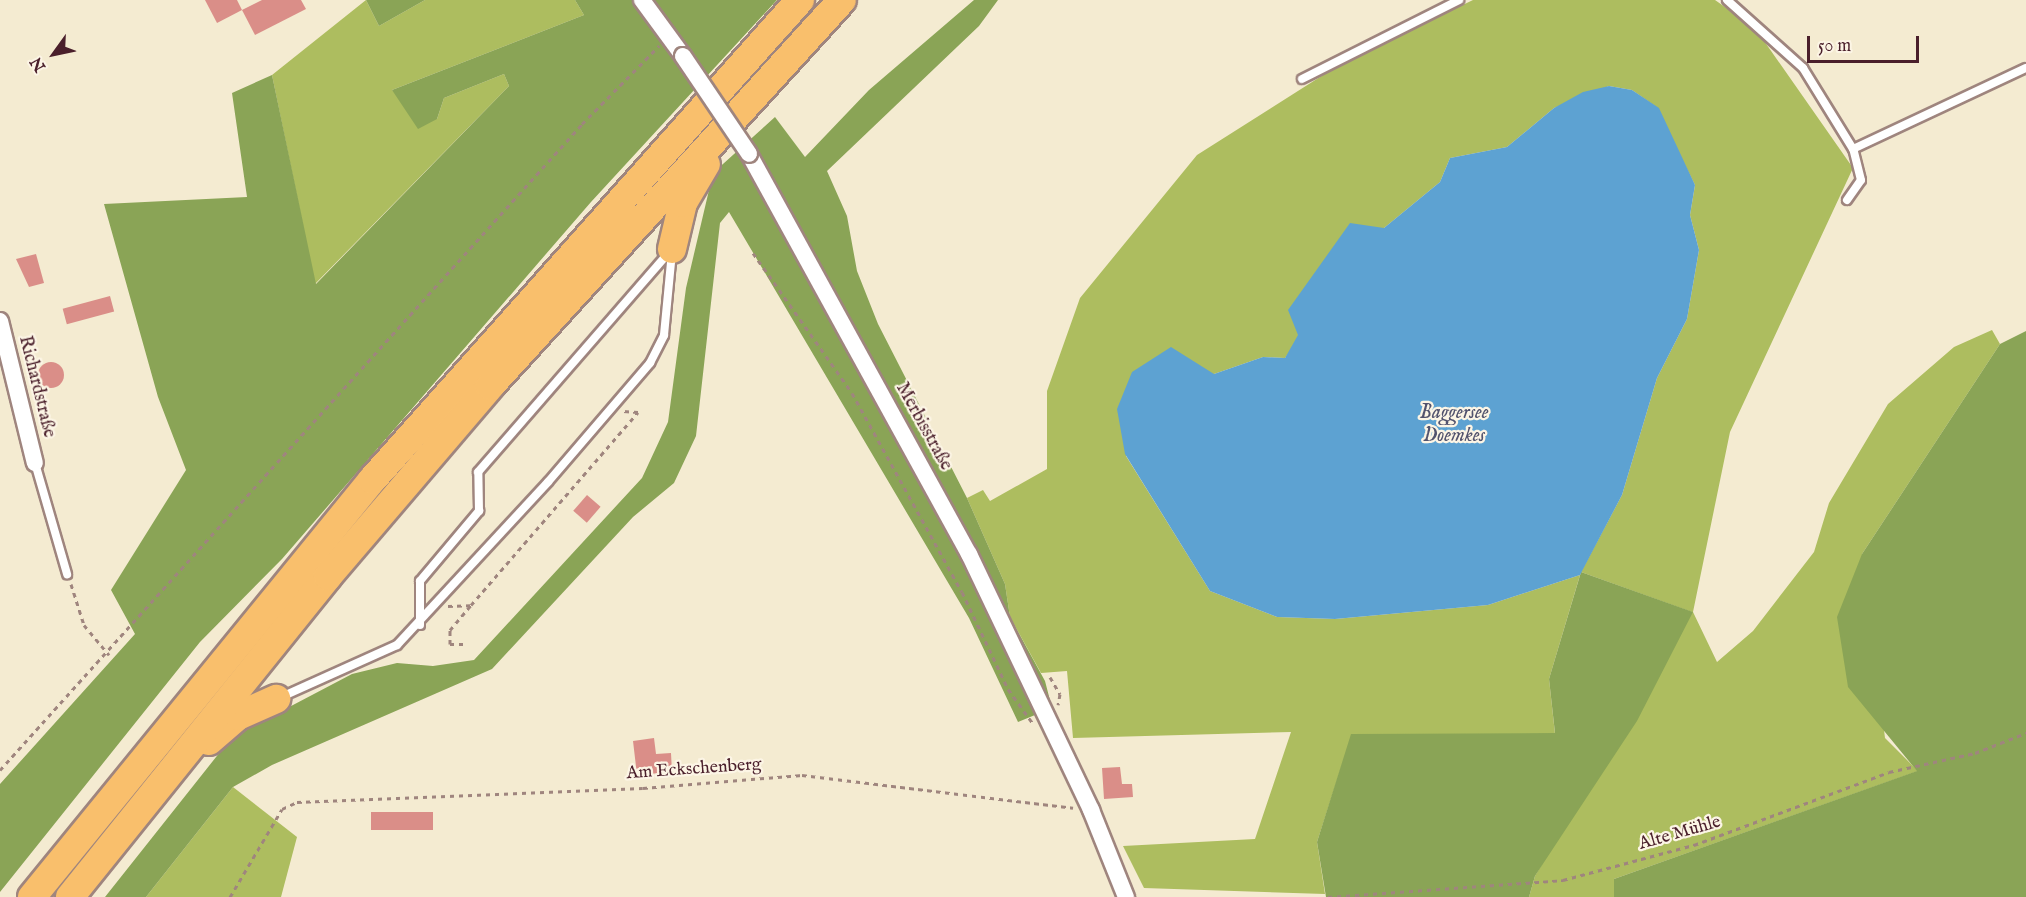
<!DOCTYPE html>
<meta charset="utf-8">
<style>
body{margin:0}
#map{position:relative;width:2026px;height:897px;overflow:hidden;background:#f4ebd1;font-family:"IM FELL English",serif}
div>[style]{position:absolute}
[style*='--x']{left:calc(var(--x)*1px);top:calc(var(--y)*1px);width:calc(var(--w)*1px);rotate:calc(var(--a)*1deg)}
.green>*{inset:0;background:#adbd5f}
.forest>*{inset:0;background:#8aa456}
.water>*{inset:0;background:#5da2d2}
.building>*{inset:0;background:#da8e88;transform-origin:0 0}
.round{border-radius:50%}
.path>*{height:3px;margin-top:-1.5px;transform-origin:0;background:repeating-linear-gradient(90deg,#9f857e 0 4.5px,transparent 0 9px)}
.roads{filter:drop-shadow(2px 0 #9f857e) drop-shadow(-2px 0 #9f857e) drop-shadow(0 2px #9f857e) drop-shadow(0 -2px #9f857e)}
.service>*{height:8px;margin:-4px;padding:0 4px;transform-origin:4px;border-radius:4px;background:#fff}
.minor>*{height:16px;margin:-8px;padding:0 8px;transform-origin:8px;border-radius:8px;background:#fff}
.motorway>*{height:28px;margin:-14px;padding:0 14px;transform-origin:14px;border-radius:14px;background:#f9bf6c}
.bridges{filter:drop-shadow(2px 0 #9f857e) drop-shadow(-2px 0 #9f857e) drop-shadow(0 2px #9f857e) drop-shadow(0 -2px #9f857e)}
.minor-bridge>*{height:16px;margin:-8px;padding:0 8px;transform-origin:8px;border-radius:8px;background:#fff}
span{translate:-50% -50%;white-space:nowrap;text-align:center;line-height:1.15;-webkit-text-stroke:4.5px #fcf5e5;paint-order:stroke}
.street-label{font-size:18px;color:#4a1f2b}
.water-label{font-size:20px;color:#52536e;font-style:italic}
.north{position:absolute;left:24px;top:24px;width:60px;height:60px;-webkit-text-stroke:4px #fcf5e5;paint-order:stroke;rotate:237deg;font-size:16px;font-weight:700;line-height:24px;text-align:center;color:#4a1f2b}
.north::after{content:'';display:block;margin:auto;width:21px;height:27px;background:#4a1f2b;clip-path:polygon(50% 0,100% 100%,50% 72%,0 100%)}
.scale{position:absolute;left:1807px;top:36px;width:112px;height:27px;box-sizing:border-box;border:3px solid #4a1f2b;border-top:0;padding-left:8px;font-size:18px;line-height:21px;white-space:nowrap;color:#4a1f2b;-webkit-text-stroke:4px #fcf5e5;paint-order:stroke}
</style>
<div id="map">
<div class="green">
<i style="clip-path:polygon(366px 0,379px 26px,425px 0,575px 0,584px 15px,392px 90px,437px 119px,444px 98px,504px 74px,509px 86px,315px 284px,272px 75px)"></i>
<i style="clip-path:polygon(1473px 0,1715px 0,1755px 28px,1853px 168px,1730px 432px,1693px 612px,1717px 662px,1753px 631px,1814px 552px,1829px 503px,1888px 404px,1954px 347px,1992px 330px,2000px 344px,1862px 554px,1885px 738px,1918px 771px,1614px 879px,1614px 897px,1529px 897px,1535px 876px,1692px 612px,1581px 572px,1622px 495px,1657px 378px,1687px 319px,1699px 250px,1690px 215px,1695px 185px,1655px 106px,1632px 90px,1609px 86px,1554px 108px,1507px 147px,1450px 158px,1440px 182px,1384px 228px,1285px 358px,1263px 357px,1214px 374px,1126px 456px,1210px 591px,1277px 617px,1335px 619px,1488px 605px,1580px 575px,1549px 679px,1555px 734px,1352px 734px,1317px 842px,1325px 894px,1144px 888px,1123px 846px,1255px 839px,1291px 732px,1073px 738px,1067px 671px,1041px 673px,1010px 617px,1005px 584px,967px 498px,983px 490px,990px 501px,1047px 469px,1047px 391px,1080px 298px,1197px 155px,1342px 63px)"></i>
<i style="clip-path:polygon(233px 787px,297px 837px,281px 897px,146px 897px)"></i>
</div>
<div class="forest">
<i style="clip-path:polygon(366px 0,425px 0,379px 26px)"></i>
<i style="clip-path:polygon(575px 0,777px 0,591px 202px,282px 559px,200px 642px,0 892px,0 784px,135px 634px,111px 590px,186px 470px,158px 397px,104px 204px,247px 197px,232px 93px,272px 75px,316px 284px,509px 86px,504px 74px,444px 98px,437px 119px,418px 129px,392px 90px,584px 15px)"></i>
<i style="clip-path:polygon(974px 0,998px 0,979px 26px,827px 171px,847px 216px,857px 271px,878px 324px,967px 498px,1005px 584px,1010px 617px,1045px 681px,1052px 708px,1018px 722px,969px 618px,729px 212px,720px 223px,696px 436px,674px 483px,633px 517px,492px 669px,272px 765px,233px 787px,146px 897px,105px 897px,224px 747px,249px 728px,352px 674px,397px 663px,433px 666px,474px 660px,642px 478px,668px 422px,686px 288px,713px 173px,775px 117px,805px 157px,869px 90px)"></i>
<i style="clip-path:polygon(2026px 331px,2026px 897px,1614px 897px,1614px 879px,1917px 771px,1848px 687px,1837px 617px,1862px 554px,2000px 344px)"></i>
<i style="clip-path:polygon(1581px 572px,1693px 612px,1637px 721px,1535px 876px,1529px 897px,1326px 897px,1317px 842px,1351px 734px,1555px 733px,1549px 679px)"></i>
</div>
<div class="water">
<i style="clip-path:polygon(1609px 86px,1632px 90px,1659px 108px,1695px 185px,1690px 215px,1699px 250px,1687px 319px,1657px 378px,1622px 495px,1580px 575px,1488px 605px,1335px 619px,1277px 617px,1210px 591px,1125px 454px,1117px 409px,1132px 372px,1171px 347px,1214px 374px,1263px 357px,1285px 358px,1298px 335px,1288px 310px,1350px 223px,1384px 228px,1440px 182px,1450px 158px,1507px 147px,1554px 108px,1583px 92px)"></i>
</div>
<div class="building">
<i style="clip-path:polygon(205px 0,237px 0,242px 10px,217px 23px)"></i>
<i style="clip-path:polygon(262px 0,301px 0,306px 9px,255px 35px,242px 10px)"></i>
<i style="clip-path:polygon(36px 254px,44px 283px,29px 287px,16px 259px)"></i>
<i style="left:110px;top:296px;width:16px;height:49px;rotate:75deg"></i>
<i class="round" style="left:38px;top:362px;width:26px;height:26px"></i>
<i style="left:587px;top:495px;width:18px;height:21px;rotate:41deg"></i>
<i style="clip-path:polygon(654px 738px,656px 754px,671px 753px,672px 772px,637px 775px,633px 741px)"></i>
<i style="clip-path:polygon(1120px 767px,1122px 784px,1132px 784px,1133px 797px,1104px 799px,1102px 768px)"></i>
<i style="left:371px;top:812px;width:62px;height:18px"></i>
</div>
<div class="path">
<i style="--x:753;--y:253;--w:171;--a:54.7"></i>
<i style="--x:852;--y:393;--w:227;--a:61.1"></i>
<i style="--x:962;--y:592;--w:107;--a:64.6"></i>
<i style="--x:1008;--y:689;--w:44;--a:54.2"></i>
<i style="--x:71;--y:584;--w:43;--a:72.4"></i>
<i style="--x:84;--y:625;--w:39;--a:50"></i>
<i style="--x:448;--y:606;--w:23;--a:-2"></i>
<i style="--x:471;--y:605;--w:255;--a:-49.1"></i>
<i style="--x:638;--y:412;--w:15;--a:-176"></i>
<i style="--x:463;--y:644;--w:13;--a:180"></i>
<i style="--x:450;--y:644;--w:14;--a:-90"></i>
<i style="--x:450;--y:630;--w:33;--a:-50"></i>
<i style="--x:1050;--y:677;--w:20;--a:60"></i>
<i style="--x:1060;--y:694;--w:11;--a:100"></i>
<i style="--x:0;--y:770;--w:870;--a:-47.98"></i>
<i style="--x:582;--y:124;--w:110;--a:-45.4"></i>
<i style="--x:230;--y:897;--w:102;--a:-59.4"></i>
<i style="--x:282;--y:809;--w:17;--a:-25"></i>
<i style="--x:297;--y:802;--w:346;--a:-2.3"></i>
<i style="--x:643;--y:788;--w:160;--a:-4.7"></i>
<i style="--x:802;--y:775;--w:273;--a:6.9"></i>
<i style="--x:1328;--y:897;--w:236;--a:-4.1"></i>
<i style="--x:1563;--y:880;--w:136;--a:-15"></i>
<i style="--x:1694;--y:845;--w:208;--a:-20.5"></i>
<i style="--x:1889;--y:772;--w:88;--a:-12.5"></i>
<i style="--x:1975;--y:753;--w:55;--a:-21.4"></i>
</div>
<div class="roads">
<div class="service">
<i style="--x:1727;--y:0;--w:102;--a:41.8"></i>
<i style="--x:1803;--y:68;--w:95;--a:58.3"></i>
<i style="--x:1853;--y:149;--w:191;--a:-25.1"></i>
<i style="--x:1302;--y:79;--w:176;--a:-26.7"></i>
<i style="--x:1847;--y:200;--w:24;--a:-55"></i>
<i style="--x:1861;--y:180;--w:32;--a:-104"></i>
<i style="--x:35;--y:463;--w:116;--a:73.9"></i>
<i style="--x:420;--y:625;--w:44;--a:-90"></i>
<i style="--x:420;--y:581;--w:92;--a:-49.9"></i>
<i style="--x:479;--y:511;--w:39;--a:-91"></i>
<i style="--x:478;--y:472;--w:293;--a:-49"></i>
<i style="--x:279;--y:698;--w:129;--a:-24.2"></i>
<i style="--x:397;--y:645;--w:222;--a:-47.2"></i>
<i style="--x:548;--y:482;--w:157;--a:-49.4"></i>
<i style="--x:650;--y:363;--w:31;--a:-63"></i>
<i style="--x:664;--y:335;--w:83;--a:-84.5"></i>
</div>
<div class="minor">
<i style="--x:642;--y:0;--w:69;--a:53.8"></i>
<i style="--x:749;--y:154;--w:457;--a:61.2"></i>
<i style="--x:969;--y:554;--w:284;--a:64.5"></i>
<i style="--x:1091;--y:810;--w:94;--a:68.1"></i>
<i style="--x:0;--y:321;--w:146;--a:76.2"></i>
</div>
<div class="motorway">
<i style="--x:672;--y:249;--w:47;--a:-76.6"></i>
<i style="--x:683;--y:203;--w:45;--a:-59.5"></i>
<i style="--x:209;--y:741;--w:38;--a:-41"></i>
<i style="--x:238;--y:716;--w:42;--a:-24.1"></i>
<i style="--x:32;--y:897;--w:538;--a:-50.81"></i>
<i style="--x:372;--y:480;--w:643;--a:-48.28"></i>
<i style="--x:70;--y:897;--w:412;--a:-51.2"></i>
<i style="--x:328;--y:576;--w:250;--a:-49.5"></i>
<i style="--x:490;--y:386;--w:522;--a:-47.64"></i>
</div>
</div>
<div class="bridges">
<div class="minor-bridge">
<i style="--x:683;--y:56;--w:118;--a:56"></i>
</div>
</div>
<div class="street-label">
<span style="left:36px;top:387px;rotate:76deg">Richardstraße</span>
<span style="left:923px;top:427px;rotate:61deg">Merbisstraße</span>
<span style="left:694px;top:770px;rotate:-4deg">Am Eckschenberg</span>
<span style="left:1680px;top:834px;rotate:-16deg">Alte Mühle</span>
</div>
<div class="water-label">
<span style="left:1454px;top:424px">Baggersee<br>Doemkes</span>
</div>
<div class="north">N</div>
<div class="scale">50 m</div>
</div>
